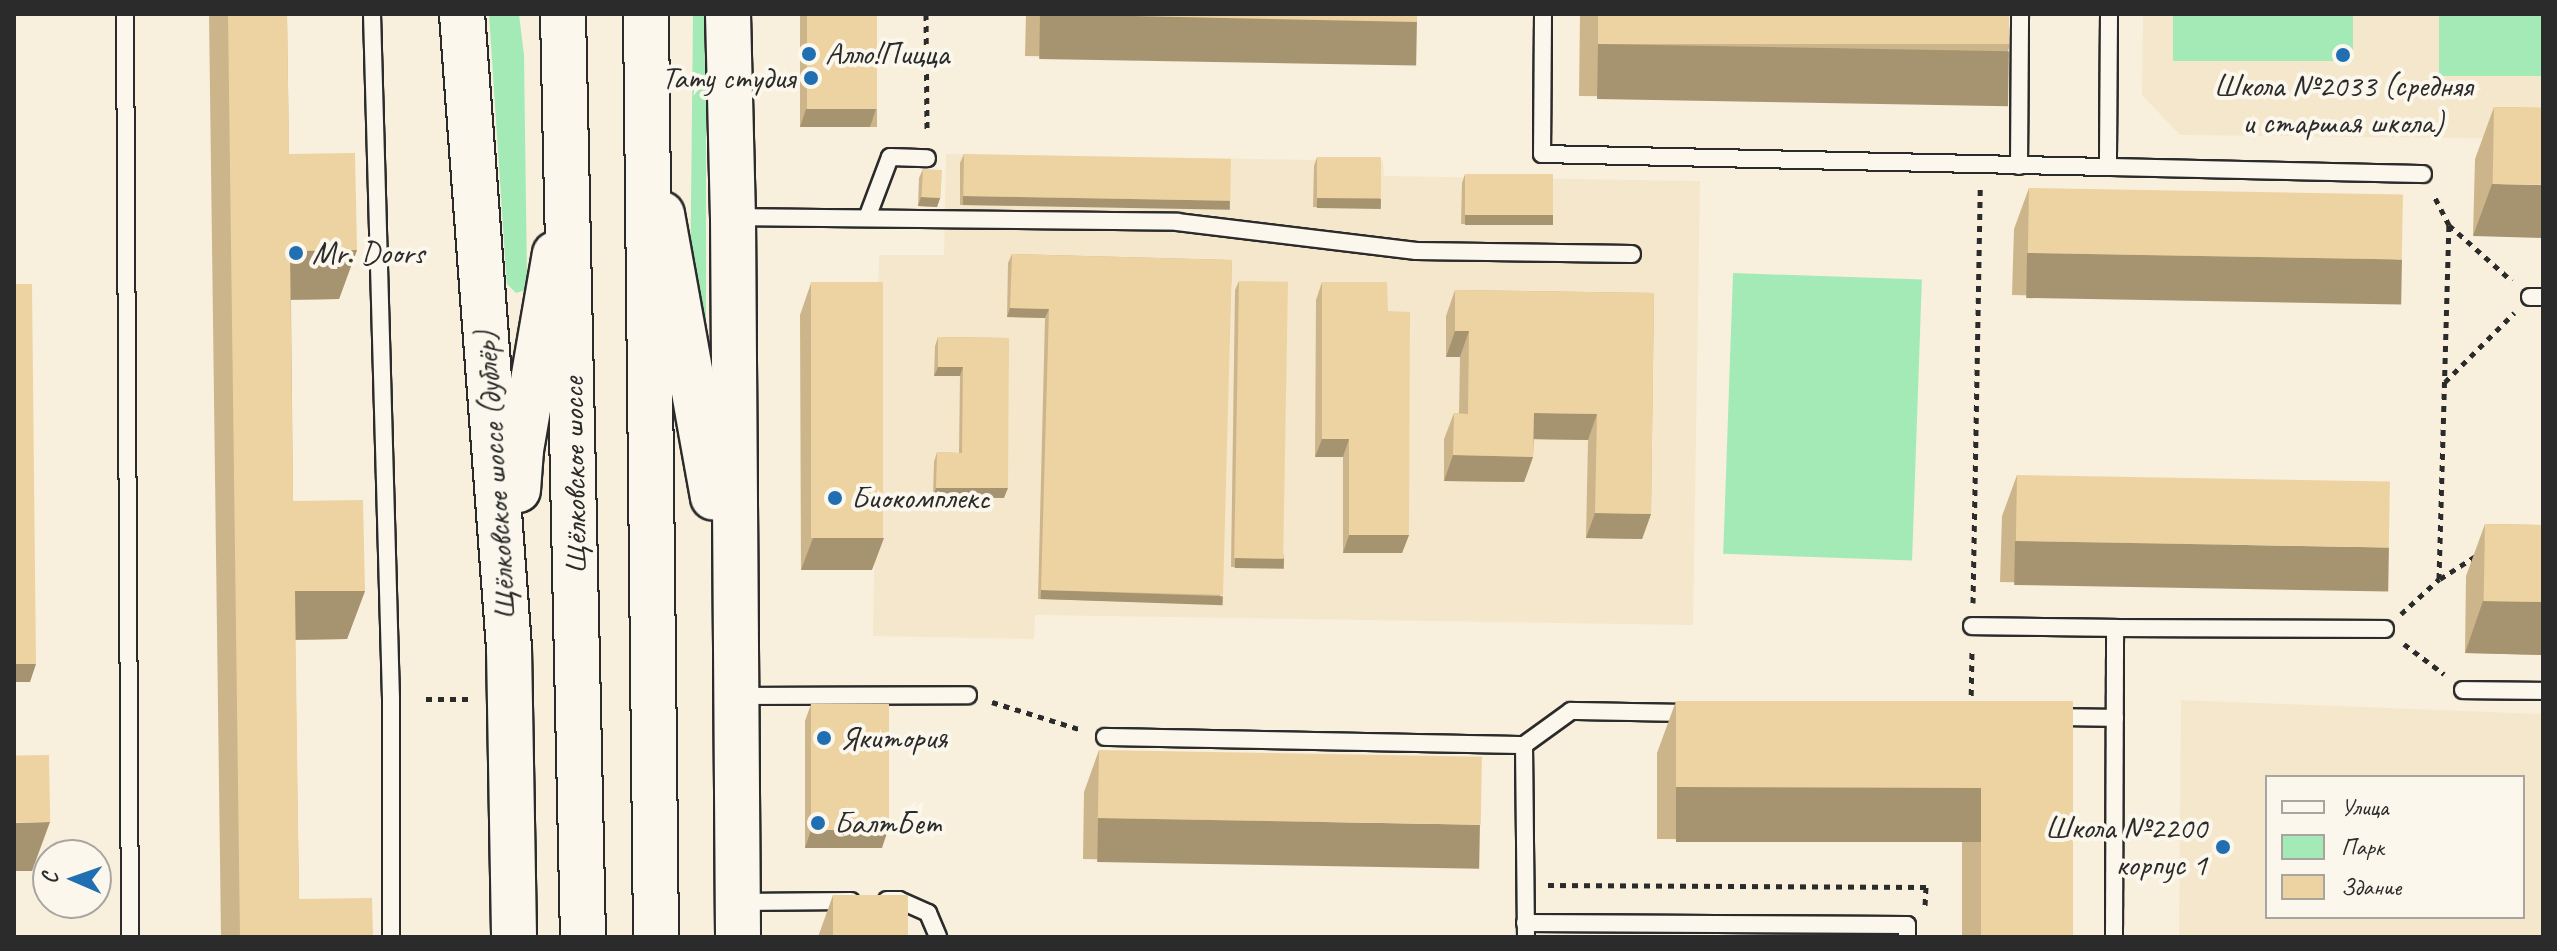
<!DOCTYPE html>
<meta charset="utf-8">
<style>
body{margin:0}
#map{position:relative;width:2557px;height:951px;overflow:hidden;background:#f8f0dd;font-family:Caveat,sans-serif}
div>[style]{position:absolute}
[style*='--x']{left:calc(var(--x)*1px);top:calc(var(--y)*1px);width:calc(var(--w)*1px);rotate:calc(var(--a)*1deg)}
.built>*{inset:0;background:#f5e7cb}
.green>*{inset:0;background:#a4eab7;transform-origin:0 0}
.path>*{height:5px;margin-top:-2.5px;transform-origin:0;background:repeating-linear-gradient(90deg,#2b2b2b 0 6px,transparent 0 12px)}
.roads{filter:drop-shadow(2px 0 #2b2b2b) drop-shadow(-2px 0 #2b2b2b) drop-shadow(0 2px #2b2b2b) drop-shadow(0 -2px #2b2b2b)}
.lane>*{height:16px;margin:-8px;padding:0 8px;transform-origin:8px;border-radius:8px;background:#fbf7ec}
.secondary>*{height:44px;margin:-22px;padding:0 22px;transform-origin:22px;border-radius:22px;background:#fbf7ec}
.primary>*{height:44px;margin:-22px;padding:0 22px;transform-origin:22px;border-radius:22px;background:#fbf7ec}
.wall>*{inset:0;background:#ccb58b;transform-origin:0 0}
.shaded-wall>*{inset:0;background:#a69471;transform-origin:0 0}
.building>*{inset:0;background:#edd3a2;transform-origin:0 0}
.dots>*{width:22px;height:22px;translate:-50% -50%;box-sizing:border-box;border:4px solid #fbf7ec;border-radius:50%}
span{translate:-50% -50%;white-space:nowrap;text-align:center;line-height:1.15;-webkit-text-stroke:8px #fbf7ec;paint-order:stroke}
.poi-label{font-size:32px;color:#2b2b2b}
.left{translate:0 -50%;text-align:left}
.right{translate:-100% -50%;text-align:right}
.street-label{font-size:32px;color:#2b2b2b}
.frame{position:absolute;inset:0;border:16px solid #2b2b2b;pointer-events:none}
.legend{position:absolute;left:2265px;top:775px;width:260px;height:144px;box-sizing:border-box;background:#fbf7ec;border:2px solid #a8a59f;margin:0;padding:10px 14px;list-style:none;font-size:24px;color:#2b2b2b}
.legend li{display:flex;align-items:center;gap:16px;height:40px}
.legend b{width:40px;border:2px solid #a8a59f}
.north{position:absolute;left:32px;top:839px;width:80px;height:80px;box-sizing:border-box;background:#fbf7ec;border:2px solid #a8a59f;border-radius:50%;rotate:272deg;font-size:22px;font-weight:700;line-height:32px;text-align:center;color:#2b2b2b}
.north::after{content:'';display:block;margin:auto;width:28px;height:36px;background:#1f6fb2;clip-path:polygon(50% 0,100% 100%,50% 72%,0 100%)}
</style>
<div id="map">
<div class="built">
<i style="clip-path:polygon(2143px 14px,2543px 14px,2543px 139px,2180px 135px,2142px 95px)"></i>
<i style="clip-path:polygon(946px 154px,1383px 161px,1384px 176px,1700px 181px,1693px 625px,1035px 615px,1034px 639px,873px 636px,879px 255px,944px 255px)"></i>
<i style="clip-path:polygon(evenodd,2181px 700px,2543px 714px,2543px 937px,2179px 937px,2181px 700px,2267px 777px,2523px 777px,2523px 917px,2267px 917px,2267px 777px)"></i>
</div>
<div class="green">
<i style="clip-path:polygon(489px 14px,519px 14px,524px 55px,527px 276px,526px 290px,516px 293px,507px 284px,506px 272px)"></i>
<i style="clip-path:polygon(693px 14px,706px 14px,706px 361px,690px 298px)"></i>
<i style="left:2173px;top:14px;width:180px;height:47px"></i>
<i style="left:2439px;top:14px;width:104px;height:62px"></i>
<i style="left:1733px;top:273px;width:189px;height:281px;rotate:2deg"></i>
</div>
<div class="path">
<i style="--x:926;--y:14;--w:119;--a:89.5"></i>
<i style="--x:2449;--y:225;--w:84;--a:41.6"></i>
<i style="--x:2445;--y:382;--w:98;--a:-45"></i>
<i style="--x:2440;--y:579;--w:46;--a:-32.7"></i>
<i style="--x:1973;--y:603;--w:414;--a:-89"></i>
<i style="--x:2401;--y:614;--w:52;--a:-42.6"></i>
<i style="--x:2439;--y:579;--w:354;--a:-88.4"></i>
<i style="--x:2449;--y:225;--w:33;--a:-117"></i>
<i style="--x:2404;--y:644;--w:50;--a:36.9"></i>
<i style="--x:426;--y:699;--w:42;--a:0"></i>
<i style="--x:992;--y:702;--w:94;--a:17.3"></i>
<i style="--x:1971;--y:707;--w:58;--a:-89"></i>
<i style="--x:1548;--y:885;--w:378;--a:0.3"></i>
<i style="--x:1926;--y:887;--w:21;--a:93"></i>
</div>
<div class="roads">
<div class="lane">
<i style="--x:125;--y:14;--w:923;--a:89.69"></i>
<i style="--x:372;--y:14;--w:684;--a:88.41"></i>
<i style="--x:391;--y:698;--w:239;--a:90"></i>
<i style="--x:1543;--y:14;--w:140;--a:90.4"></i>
<i style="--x:1542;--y:154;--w:566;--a:1.32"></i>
<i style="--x:2109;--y:14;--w:153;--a:90.4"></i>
<i style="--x:2108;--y:167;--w:315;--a:1.3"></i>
<i style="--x:2019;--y:166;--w:152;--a:-89.6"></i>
<i style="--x:735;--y:217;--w:442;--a:0.6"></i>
<i style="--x:1177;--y:222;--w:241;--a:6.9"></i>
<i style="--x:1416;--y:251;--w:216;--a:0.8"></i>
<i style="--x:867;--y:218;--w:65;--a:-69.3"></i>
<i style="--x:890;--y:157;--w:37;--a:2"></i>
<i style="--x:2530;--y:297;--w:13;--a:0"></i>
<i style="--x:1972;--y:626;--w:143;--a:0.8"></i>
<i style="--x:2463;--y:690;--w:80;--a:0.7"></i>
<i style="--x:738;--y:696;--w:230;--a:-0.2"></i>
<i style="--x:2054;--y:717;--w:61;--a:0.9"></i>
<i style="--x:1105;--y:737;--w:419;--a:1.1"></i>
<i style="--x:1524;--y:745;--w:192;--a:89.4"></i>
<i style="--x:1524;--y:745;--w:58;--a:-35.9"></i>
<i style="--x:1571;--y:711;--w:120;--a:1"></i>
<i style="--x:887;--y:900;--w:12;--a:0"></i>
<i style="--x:899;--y:900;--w:32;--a:24"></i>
<i style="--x:928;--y:913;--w:26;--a:67"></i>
<i style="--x:739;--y:902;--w:112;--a:-0.5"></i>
<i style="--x:1525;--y:923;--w:382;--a:0.3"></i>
<i style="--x:1907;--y:925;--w:12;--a:90"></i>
<i style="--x:2114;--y:937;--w:309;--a:-89.8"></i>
<i style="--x:2115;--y:628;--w:270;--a:0.2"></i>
</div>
<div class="secondary">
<i style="--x:462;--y:14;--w:636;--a:85.76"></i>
<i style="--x:509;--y:648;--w:289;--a:89"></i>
<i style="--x:728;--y:14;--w:203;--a:88.6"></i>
<i style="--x:733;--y:217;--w:720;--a:89.6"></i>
<i style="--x:662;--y:214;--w:288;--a:79.8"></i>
<i style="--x:518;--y:490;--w:40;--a:-85.7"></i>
<i style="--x:521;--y:450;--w:199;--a:-80.2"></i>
</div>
<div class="primary">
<i style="--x:563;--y:14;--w:923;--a:88.76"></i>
<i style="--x:646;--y:14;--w:923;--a:89.38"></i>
</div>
</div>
<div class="wall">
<i style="clip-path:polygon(209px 14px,287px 14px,289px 154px,357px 250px,339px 299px,291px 300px,293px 501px,365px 591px,347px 639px,295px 640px,299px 899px,373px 937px,221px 937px)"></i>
<i style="left:800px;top:14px;width:77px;height:113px"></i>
<i style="clip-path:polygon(1026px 14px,1417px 14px,1417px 22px,1402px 63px,1025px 56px)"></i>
<i style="clip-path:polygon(1580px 14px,2009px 14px,2009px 48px,1990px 100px,1579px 96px)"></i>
<i style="clip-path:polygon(2494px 107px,2543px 108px,2473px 236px,2475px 159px)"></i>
<i style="clip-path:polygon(964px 154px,1230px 199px,1227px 208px,960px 205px,960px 163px)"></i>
<i style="clip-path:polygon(1317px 157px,1381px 199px,1377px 208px,1313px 207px,1314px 166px)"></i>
<i style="clip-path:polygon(923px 169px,940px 198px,937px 207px,918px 206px,919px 178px)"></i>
<i style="clip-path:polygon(1465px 174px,1553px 215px,1549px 224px,1461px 224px,1462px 183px)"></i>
<i style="clip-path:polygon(2029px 188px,2402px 261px,2387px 302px,2012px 295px,2014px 229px)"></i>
<i style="clip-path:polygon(1012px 254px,1232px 260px,1220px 604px,1038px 599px,1045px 318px,1007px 317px,1008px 263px)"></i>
<i style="clip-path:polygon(1239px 281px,1284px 559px,1281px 568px,1231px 567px,1235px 290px)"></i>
<i style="clip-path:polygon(1322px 282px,1388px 311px,1409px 535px,1402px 553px,1343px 553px,1343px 457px,1315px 457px,1316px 300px)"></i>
<i style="clip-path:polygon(811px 283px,872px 570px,801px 570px,800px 315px)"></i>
<i style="clip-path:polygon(1455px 290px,1654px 293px,1651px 514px,1642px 539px,1586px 538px,1588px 440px,1534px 439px,1533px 457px,1524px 482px,1444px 481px,1444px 439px,1454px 413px,1459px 413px,1460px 357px,1446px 357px,1446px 316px)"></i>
<i style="clip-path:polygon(938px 337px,1009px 338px,1004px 498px,933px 497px,934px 462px,937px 452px,959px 453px,960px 376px,934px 376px,935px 346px)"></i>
<i style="clip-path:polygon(2017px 475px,2373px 590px,2000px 582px,2002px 516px)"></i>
<i style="clip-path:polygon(2485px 524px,2543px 525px,2543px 655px,2465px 653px,2466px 576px)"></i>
<i style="clip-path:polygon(1676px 701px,2073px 701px,2073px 937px,1962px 937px,1962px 840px,1657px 839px,1657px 753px)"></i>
<i style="clip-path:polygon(811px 704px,882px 848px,805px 848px,805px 721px)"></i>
<i style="clip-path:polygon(1099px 750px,1465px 868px,1083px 859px,1084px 792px)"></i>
<i style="clip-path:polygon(833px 895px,908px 937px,818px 937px)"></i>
</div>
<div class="shaded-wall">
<i style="left:1040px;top:14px;width:377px;height:45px;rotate:1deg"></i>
<i style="left:1598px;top:44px;width:411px;height:55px;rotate:1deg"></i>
<i style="clip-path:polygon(806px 109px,876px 109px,870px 127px,800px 127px)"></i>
<i style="clip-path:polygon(2492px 184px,2543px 185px,2543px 238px,2473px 236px)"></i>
<i style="left:963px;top:196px;width:267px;height:9px;rotate:1deg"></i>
<i style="clip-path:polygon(921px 197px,940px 198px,937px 207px,918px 206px)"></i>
<i style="left:1317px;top:198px;width:64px;height:10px;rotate:1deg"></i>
<i style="left:1465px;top:215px;width:88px;height:10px"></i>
<i style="clip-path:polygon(357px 250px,339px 299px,273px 300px,290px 251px)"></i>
<i style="left:2027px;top:253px;width:375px;height:45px;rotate:1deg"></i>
<i style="clip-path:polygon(1010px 308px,1049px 309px,1045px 318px,1007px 317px)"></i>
<i style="clip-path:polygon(1455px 331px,1469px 331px,1460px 357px,1446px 357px)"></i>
<i style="clip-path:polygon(938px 367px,963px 367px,960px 376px,934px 376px)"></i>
<i style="clip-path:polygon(1534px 413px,1597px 414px,1588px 440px,1524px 439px)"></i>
<i style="clip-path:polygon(1322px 439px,1349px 439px,1343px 457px,1315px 457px)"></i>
<i style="clip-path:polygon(1453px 455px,1533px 457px,1524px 482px,1444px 481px)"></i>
<i style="clip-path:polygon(936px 488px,1008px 488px,1004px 498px,933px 497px)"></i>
<i style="clip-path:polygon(1595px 513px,1651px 514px,1642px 539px,1586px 538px)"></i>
<i style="clip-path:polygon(1349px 535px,1409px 535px,1402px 553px,1343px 553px)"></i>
<i style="clip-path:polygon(813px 538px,884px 538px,872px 570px,801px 570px)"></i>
<i style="left:2015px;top:541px;width:374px;height:44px;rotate:1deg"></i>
<i style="left:1235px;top:558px;width:49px;height:10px;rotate:1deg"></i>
<i style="left:1041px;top:590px;width:182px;height:9px;rotate:2deg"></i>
<i style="clip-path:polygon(295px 591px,365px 591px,347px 639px,277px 640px)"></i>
<i style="clip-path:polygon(2483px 601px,2543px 602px,2543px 655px,2465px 653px)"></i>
<i style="clip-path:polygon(14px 664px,36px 664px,30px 682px,14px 682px)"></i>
<i style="left:1676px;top:787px;width:305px;height:55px"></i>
<i style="left:1098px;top:818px;width:382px;height:44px;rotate:1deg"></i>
<i style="clip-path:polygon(50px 822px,32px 871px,14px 871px,14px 823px)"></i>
<i style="clip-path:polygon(811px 830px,888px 830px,882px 848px,805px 848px)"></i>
</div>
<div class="building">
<i style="clip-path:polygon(228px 14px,287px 14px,289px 154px,355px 153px,357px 250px,290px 251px,293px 501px,363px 500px,365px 591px,295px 591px,299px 899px,372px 898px,373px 937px,240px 937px)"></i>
<i style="left:807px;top:14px;width:70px;height:95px"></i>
<i style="clip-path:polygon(1040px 14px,1417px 14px,1417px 22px)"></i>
<i style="left:1598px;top:14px;width:411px;height:30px"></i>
<i style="left:2494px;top:107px;width:49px;height:77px;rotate:1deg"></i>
<i style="left:964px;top:154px;width:267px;height:42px;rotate:1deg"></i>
<i style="left:1317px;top:157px;width:64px;height:41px"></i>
<i style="left:923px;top:169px;width:19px;height:28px;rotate:3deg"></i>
<i style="left:1465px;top:174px;width:88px;height:41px"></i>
<i style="left:2029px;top:188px;width:374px;height:65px;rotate:1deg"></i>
<i style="clip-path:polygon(1012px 254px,1232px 260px,1223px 595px,1041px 590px,1049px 309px,1010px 308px)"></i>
<i style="left:1239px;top:281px;width:49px;height:277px;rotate:1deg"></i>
<i style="left:883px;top:282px;width:256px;height:72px;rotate:90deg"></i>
<i style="clip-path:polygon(1322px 282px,1387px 282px,1388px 311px,1410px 312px,1409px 535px,1349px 535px,1349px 439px,1322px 439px)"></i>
<i style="clip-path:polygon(14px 284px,32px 284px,36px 664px,14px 664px)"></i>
<i style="clip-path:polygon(1455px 290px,1654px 293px,1651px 514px,1595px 513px,1597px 414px,1534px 413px,1533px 457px,1453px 455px,1454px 413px,1468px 414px,1469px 331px,1455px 331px)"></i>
<i style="clip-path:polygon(938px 337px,1009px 338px,1008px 488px,936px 488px,937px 452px,962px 453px,963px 367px,938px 367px)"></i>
<i style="left:2017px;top:475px;width:373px;height:66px;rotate:1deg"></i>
<i style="left:2485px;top:524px;width:58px;height:77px;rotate:1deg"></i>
<i style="clip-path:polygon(1676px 701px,2073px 701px,2073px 937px,1981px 937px,1981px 788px,1676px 787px)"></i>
<i style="left:811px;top:704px;width:78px;height:126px"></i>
<i style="left:1099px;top:750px;width:383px;height:68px;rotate:1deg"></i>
<i style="left:49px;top:755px;width:67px;height:35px;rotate:89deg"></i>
<i style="left:833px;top:895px;width:75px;height:42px"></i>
</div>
<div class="dots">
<i style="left:809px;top:54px;background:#1f6fb2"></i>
<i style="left:2343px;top:55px;background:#1f6fb2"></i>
<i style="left:811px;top:78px;background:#1f6fb2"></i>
<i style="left:296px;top:253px;background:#1f6fb2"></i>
<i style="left:835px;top:498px;background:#1f6fb2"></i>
<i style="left:824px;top:738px;background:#1f6fb2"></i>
<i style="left:818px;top:823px;background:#1f6fb2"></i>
<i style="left:2223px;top:847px;background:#1f6fb2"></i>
</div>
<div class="poi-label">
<span class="left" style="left:825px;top:54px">Алло!Пицца</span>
<span class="right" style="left:795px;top:78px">Тату студия</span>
<span style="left:2343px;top:105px">Школа №2033 (средняя<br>и старшая школа)</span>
<span class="left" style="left:312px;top:253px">Mr. Doors</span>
<span class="left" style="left:851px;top:498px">Биокомплекс</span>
<span class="left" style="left:840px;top:738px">Якитория</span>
<span class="left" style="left:834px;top:823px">БалтБет</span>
<span class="right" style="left:2207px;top:847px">Школа №2200<br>корпус 1</span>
</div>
<div class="street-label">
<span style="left:496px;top:475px;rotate:-94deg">Щёлковское шоссе (дублёр)</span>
<span style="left:575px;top:475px;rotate:-91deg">Щёлковское шоссе</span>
</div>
<div class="frame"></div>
<ul class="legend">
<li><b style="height:10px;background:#fbf7ec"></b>Улица</li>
<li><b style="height:22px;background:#a4eab7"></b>Парк</li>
<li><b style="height:22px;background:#edd3a2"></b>Здание</li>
</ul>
<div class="north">С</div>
</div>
